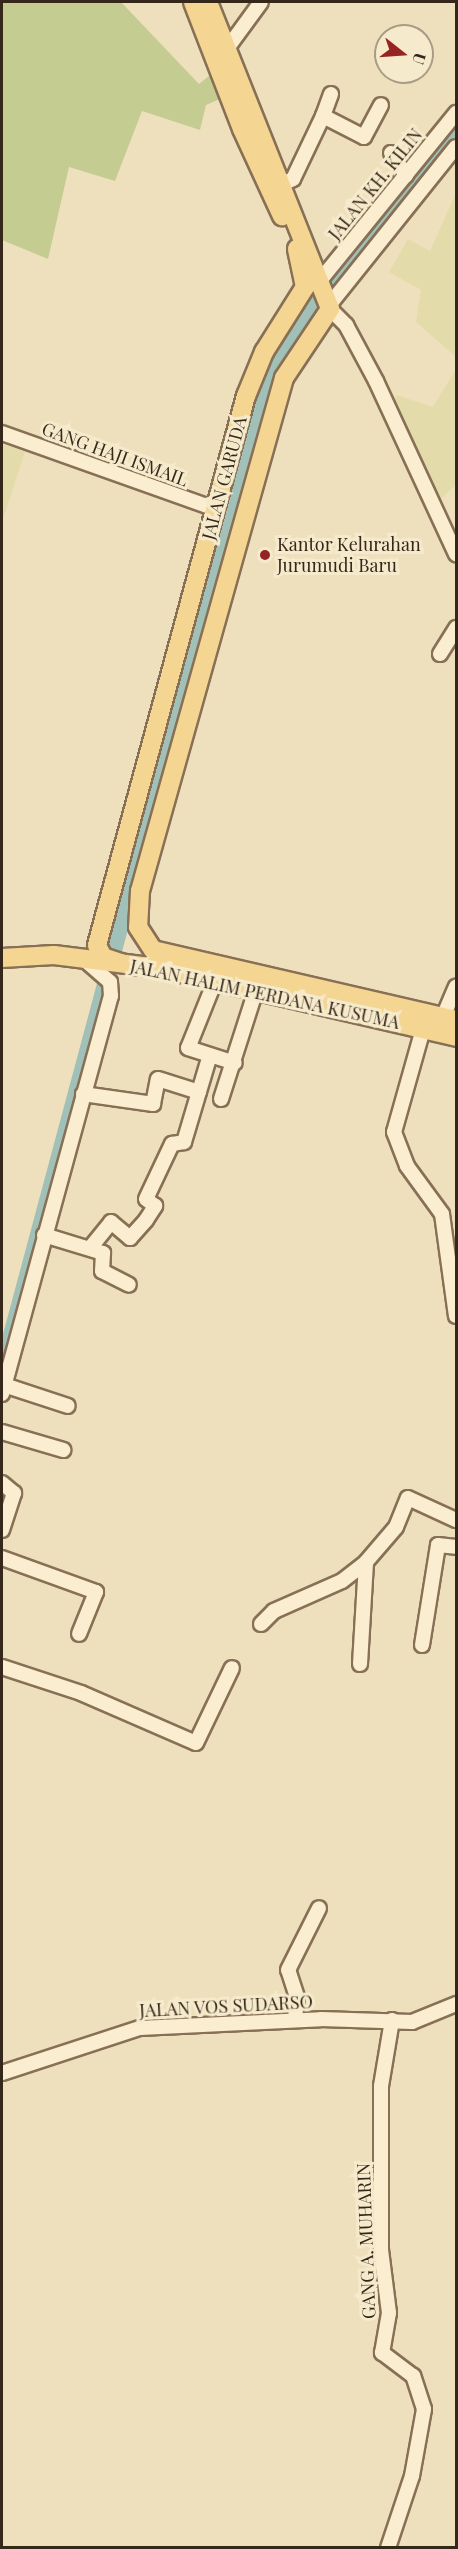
<!DOCTYPE html>
<style>
body{margin:0}
#map{position:relative;width:458px;height:2549px;overflow:hidden;background:#efe0bd;font-family:"Playfair Display",serif}
div>[style]{position:absolute}
[style*='--x']{left:calc(var(--x)*1px);top:calc(var(--y)*1px);width:calc(var(--w)*1px);rotate:calc(var(--a)*1deg)}
.farmland>*{inset:0;background:#e4dbaa}
.green>*{inset:0;background:#c5cc91}
.river>*{height:16px;margin:-8px;padding:0 8px;transform-origin:8px;border-radius:8px;background:#a1c0b7}
.roads{filter:drop-shadow(2px 0 #877056) drop-shadow(-2px 0 #877056) drop-shadow(0 2px #877056) drop-shadow(0 -2px #877056)}
.minor>*{height:14px;margin:-7px;padding:0 7px;transform-origin:7px;border-radius:7px;background:#faedd0}
.major>*{height:18px;margin:-9px;padding:0 9px;transform-origin:9px;border-radius:9px;background:#f4d692}
.dots>*{width:16px;height:16px;translate:-50% -50%;box-sizing:border-box;border:3px solid #f6eacc;border-radius:50%}
span{translate:-50% -50%;white-space:nowrap;text-align:center;line-height:1.15;-webkit-text-stroke:6px #f6eacc;paint-order:stroke}
.street-label{font-size:18px;color:#35281b}
.poi-label{font-size:18px;color:#35281b}
.left{translate:0 -50%;text-align:left}
.frame{position:absolute;inset:0;border:3px solid #35281b;pointer-events:none}
.north{position:absolute;left:374px;top:24px;width:60px;height:60px;box-sizing:border-box;background:#f6eacc;border:2px solid #a99c85;border-radius:50%;rotate:107deg;font-size:16px;font-weight:700;line-height:24px;text-align:center;color:#35281b}
.north::after{content:'';display:block;margin:auto;width:21px;height:27px;background:#972425;clip-path:polygon(50% 0,100% 100%,50% 72%,0 100%)}
</style>
<div id="map">
<div class="farmland">
<i style="clip-path:polygon(456px 193px,456px 357px,416px 322px,421px 290px,389px 272px,408px 239px,430px 251px)"></i>
<i style="clip-path:polygon(456px 369px,456px 485px,433px 506px,389px 406px,397px 395px,433px 407px)"></i>
<i style="clip-path:polygon(2px 444px,25px 452px,2px 522px)"></i>
</div>
<div class="green">
<i style="clip-path:polygon(2px 2px,121px 2px,199px 84px,210px 75px,220px 99px,206px 105px,200px 130px,142px 111px,115px 181px,69px 167px,48px 259px,2px 240px)"></i>
</div>
<div class="river">
<i style="--x:3;--y:1365;--w:1028;--a:-75"></i>
<i style="--x:269;--y:372;--w:80;--a:-56.7"></i>
<i style="--x:313;--y:305;--w:224;--a:-50.4"></i>
</div>
<div class="roads">
<div class="minor">
<i style="--x:226;--y:50;--w:59;--a:-53.9"></i>
<i style="--x:331;--y:94;--w:23;--a:110"></i>
<i style="--x:323;--y:116;--w:46;--a:27.1"></i>
<i style="--x:364;--y:137;--w:36;--a:-62"></i>
<i style="--x:391;--y:153;--w:27;--a:56"></i>
<i style="--x:282;--y:184;--w:12;--a:-24"></i>
<i style="--x:293;--y:179;--w:70;--a:-64.5"></i>
<i style="--x:322;--y:278;--w:213;--a:-50.9"></i>
<i style="--x:330;--y:304;--w:201;--a:-51.3"></i>
<i style="--x:330;--y:309;--w:23;--a:45"></i>
<i style="--x:346;--y:325;--w:64;--a:61.8"></i>
<i style="--x:376;--y:381;--w:191;--a:65.2"></i>
<i style="--x:2;--y:433;--w:227;--a:19.6"></i>
<i style="--x:440;--y:654;--w:31;--a:-58"></i>
<i style="--x:215;--y:981;--w:72;--a:111.9"></i>
<i style="--x:188;--y:1048;--w:49;--a:17.7"></i>
<i style="--x:443;--y:1017;--w:33;--a:-67"></i>
<i style="--x:423;--y:1029;--w:107;--a:105.7"></i>
<i style="--x:394;--y:1132;--w:36;--a:69"></i>
<i style="--x:407;--y:1166;--w:59;--a:53.9"></i>
<i style="--x:442;--y:1214;--w:103;--a:82.2"></i>
<i style="--x:83;--y:1094;--w:71;--a:8.1"></i>
<i style="--x:153;--y:1104;--w:25;--a:-79"></i>
<i style="--x:158;--y:1079;--w:43;--a:17.6"></i>
<i style="--x:221;--y:1099;--w:114;--a:-72.2"></i>
<i style="--x:44;--y:1235;--w:62;--a:17"></i>
<i style="--x:103;--y:1253;--w:18;--a:93"></i>
<i style="--x:102;--y:1271;--w:30;--a:27"></i>
<i style="--x:91;--y:1247;--w:32;--a:-51"></i>
<i style="--x:111;--y:1222;--w:25;--a:40"></i>
<i style="--x:130;--y:1238;--w:24;--a:-48"></i>
<i style="--x:146;--y:1220;--w:17;--a:-57"></i>
<i style="--x:155;--y:1206;--w:11;--a:-142"></i>
<i style="--x:146;--y:1199;--w:61;--a:-64.7"></i>
<i style="--x:172;--y:1144;--w:12;--a:-9"></i>
<i style="--x:184;--y:1142;--w:88;--a:-73.4"></i>
<i style="--x:4;--y:1385;--w:67;--a:18.2"></i>
<i style="--x:2;--y:1394;--w:413;--a:-74.7"></i>
<i style="--x:111;--y:996;--w:14;--a:-94"></i>
<i style="--x:110;--y:982;--w:35;--a:-139"></i>
<i style="--x:2;--y:1432;--w:64;--a:16.4"></i>
<i style="--x:2;--y:1483;--w:16;--a:40"></i>
<i style="--x:14;--y:1493;--w:39;--a:108"></i>
<i style="--x:2;--y:1558;--w:100;--a:19.9"></i>
<i style="--x:96;--y:1592;--w:45;--a:112"></i>
<i style="--x:261;--y:1624;--w:18;--a:-45"></i>
<i style="--x:274;--y:1611;--w:74;--a:-23.8"></i>
<i style="--x:342;--y:1581;--w:31;--a:-38"></i>
<i style="--x:366;--y:1562;--w:46;--a:-49.4"></i>
<i style="--x:396;--y:1527;--w:31;--a:-68"></i>
<i style="--x:408;--y:1498;--w:53;--a:24.6"></i>
<i style="--x:422;--y:1645;--w:101;--a:-80.9"></i>
<i style="--x:438;--y:1545;--w:18;--a:6"></i>
<i style="--x:360;--y:1664;--w:102;--a:-86.6"></i>
<i style="--x:2;--y:1667;--w:83;--a:18.2"></i>
<i style="--x:81;--y:1693;--w:125;--a:23.5"></i>
<i style="--x:196;--y:1743;--w:83;--a:-64.4"></i>
<i style="--x:295;--y:2020;--w:23;--a:-85"></i>
<i style="--x:297;--y:1997;--w:28;--a:-108"></i>
<i style="--x:288;--y:1970;--w:69;--a:-63.4"></i>
<i style="--x:2;--y:2073;--w:145;--a:-18.1"></i>
<i style="--x:140;--y:2028;--w:181;--a:-2.8"></i>
<i style="--x:321;--y:2019;--w:91;--a:1.9"></i>
<i style="--x:412;--y:2022;--w:48;--a:-22.2"></i>
<i style="--x:388;--y:2548;--w:76;--a:-71.6"></i>
<i style="--x:412;--y:2476;--w:68;--a:-79.8"></i>
<i style="--x:424;--y:2409;--w:35;--a:-108"></i>
<i style="--x:413;--y:2376;--w:39;--a:-143"></i>
<i style="--x:382;--y:2353;--w:41;--a:-80.1"></i>
<i style="--x:389;--y:2313;--w:64;--a:-97.2"></i>
<i style="--x:381;--y:2250;--w:164;--a:-90"></i>
<i style="--x:381;--y:2086;--w:67;--a:-80.5"></i>
</div>
<div class="major">
<i style="--x:193;--y:2;--w:136;--a:68.9"></i>
<i style="--x:242;--y:129;--w:96;--a:65.3"></i>
<i style="--x:208;--y:2;--w:330;--a:68.3"></i>
<i style="--x:330;--y:309;--w:83;--a:123.7"></i>
<i style="--x:284;--y:378;--w:533;--a:105.68"></i>
<i style="--x:140;--y:891;--w:36;--a:93"></i>
<i style="--x:138;--y:927;--w:27;--a:57"></i>
<i style="--x:153;--y:950;--w:311;--a:13"></i>
<i style="--x:2;--y:958;--w:52;--a:-3.3"></i>
<i style="--x:54;--y:955;--w:105;--a:7.1"></i>
<i style="--x:158;--y:968;--w:306;--a:13"></i>
<i style="--x:121;--y:963;--w:19;--a:-162"></i>
<i style="--x:103;--y:957;--w:13;--a:-117"></i>
<i style="--x:97;--y:945;--w:569;--a:-74.82"></i>
<i style="--x:246;--y:396;--w:48;--a:-67.8"></i>
<i style="--x:264;--y:352;--w:77;--a:-57.8"></i>
<i style="--x:305;--y:287;--w:39;--a:-102"></i>
</div>
</div>
<div class="dots">
<i style="left:265px;top:555px;background:#972425"></i>
</div>
<div class="street-label">
<span style="left:375px;top:184px;rotate:-51deg">JALAN KH. KILIN</span>
<span style="left:115px;top:454px;rotate:20deg">GANG HAJI ISMAIL</span>
<span style="left:224px;top:478px;rotate:-75deg">JALAN GARUDA</span>
<span style="left:265px;top:994px;rotate:12deg">JALAN HALIM PERDANA KUSUMA</span>
<span style="left:226px;top:2006px;rotate:-3deg">JALAN VOS SUDARSO</span>
<span style="left:366px;top:2241px;rotate:-92deg">GANG A. MUHARIN</span>
</div>
<div class="poi-label">
<span class="left" style="left:277px;top:555px">Kantor Kelurahan<br>Jurumudi Baru</span>
</div>
<div class="frame"></div>
<div class="north">U</div>
</div>
